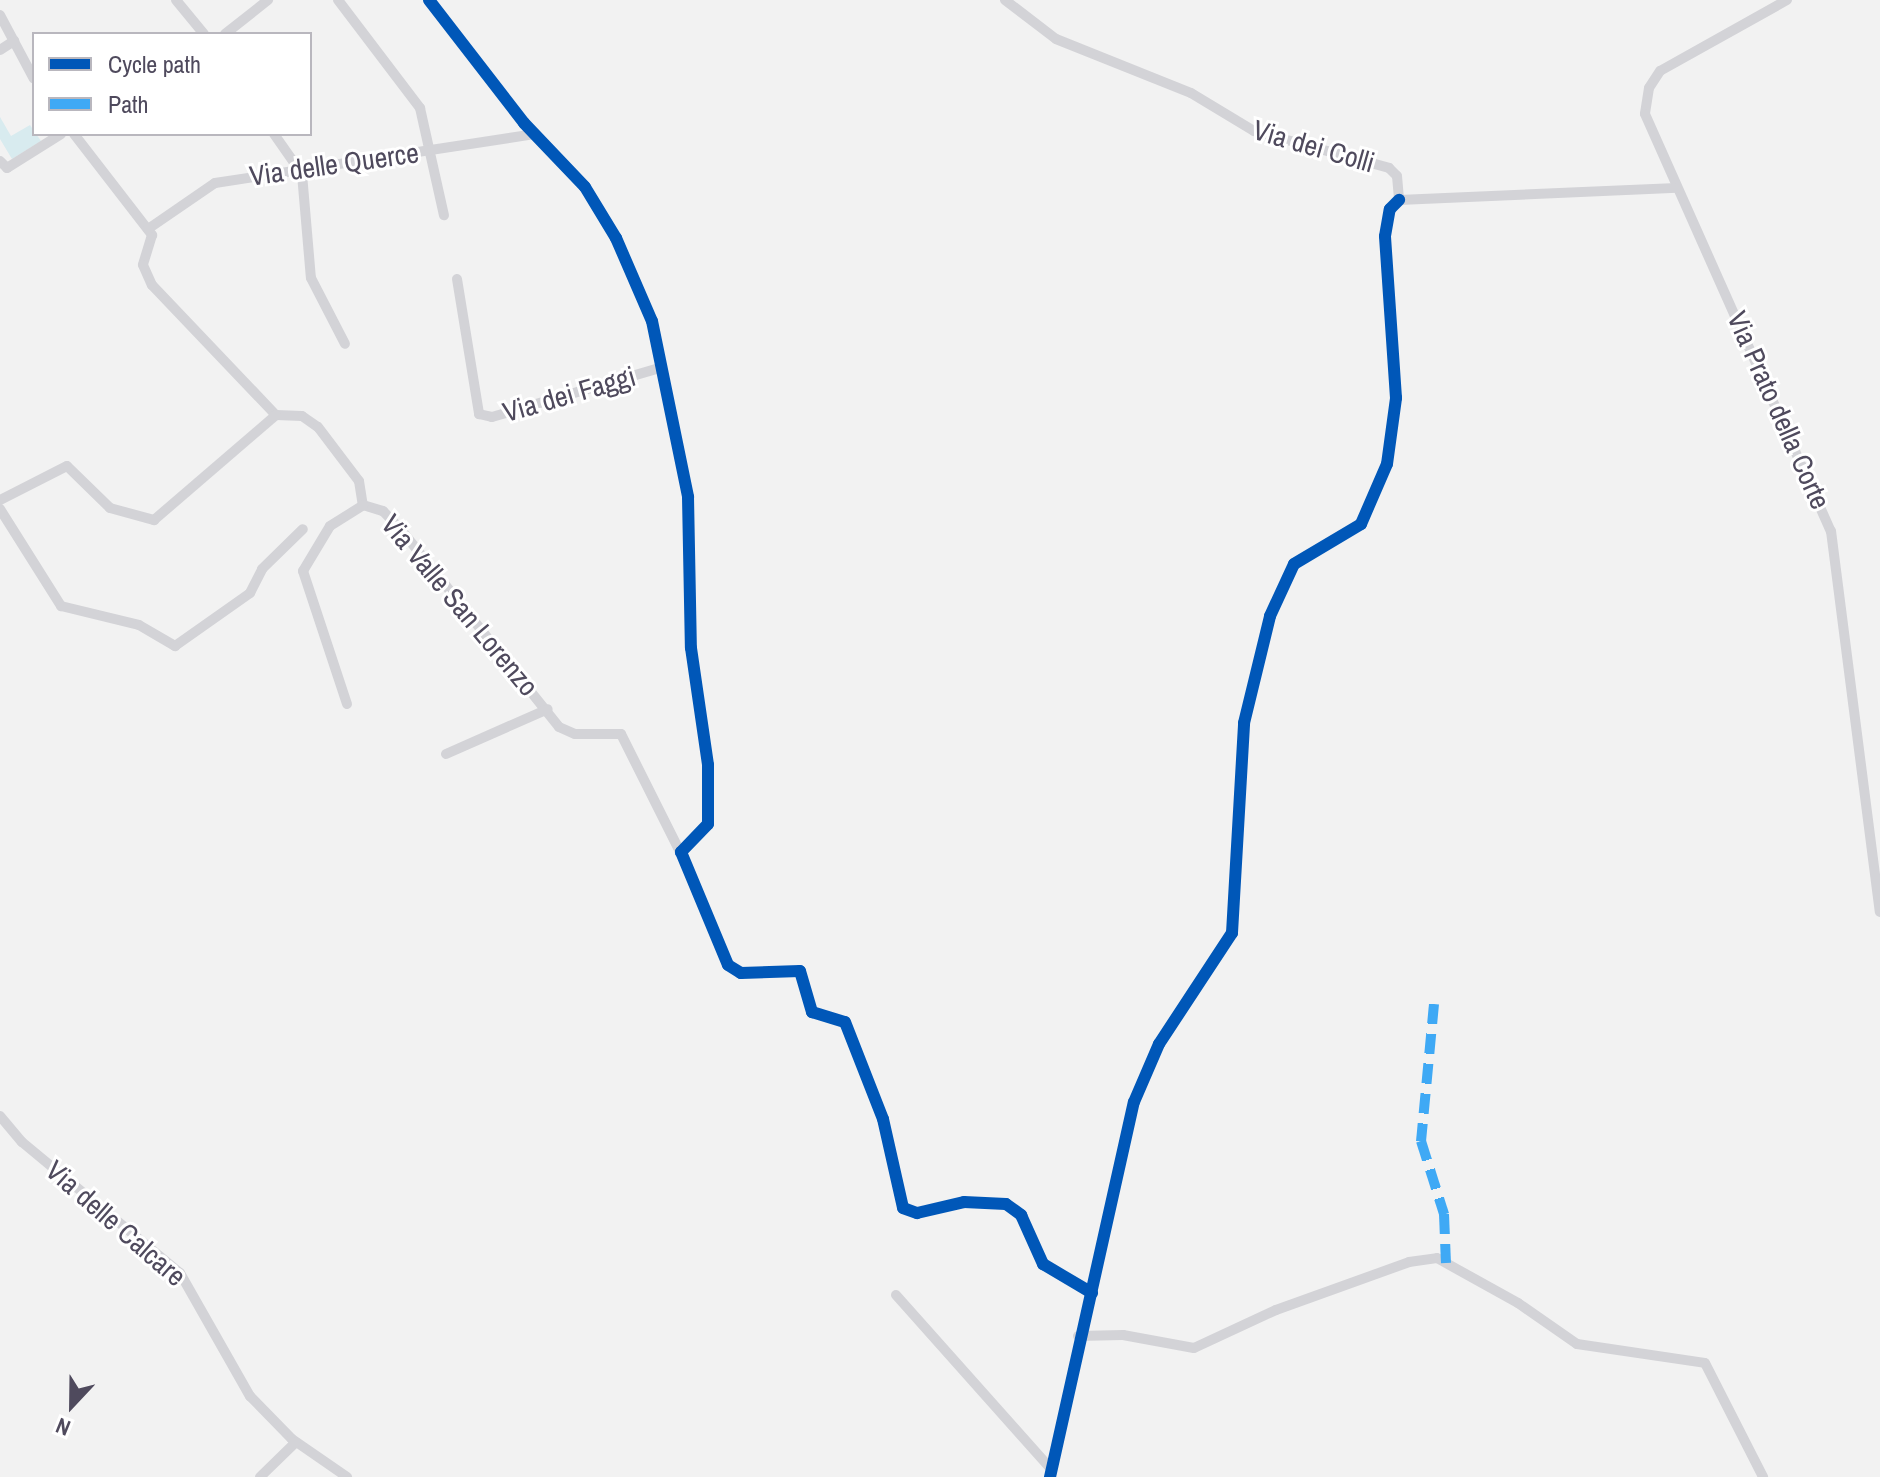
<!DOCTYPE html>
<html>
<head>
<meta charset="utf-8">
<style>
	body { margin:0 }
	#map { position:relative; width:1880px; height:1477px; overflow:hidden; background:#f2f2f2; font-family:"Archivo Narrow",sans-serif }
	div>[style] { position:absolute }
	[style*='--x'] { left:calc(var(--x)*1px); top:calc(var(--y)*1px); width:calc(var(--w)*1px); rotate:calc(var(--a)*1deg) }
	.green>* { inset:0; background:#d8ebef }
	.minor>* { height:10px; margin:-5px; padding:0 5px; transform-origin:5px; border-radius:5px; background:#d3d3d7 }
	.quiet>* { height:10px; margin-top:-5px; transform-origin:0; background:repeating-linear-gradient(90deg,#3fa9f5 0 20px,transparent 0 30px) }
	.cycleway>* { height:12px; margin:-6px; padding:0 6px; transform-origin:6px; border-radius:6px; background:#0057b8 }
	span { translate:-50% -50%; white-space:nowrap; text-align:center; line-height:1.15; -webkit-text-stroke:6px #fff; paint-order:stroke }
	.street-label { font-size:28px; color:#4f4a5d }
	.legend { position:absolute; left:32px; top:32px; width:280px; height:104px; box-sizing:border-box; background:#fff; border:2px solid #b9b7be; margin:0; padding:10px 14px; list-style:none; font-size:24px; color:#4f4a5d }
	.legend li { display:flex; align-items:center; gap:16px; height:40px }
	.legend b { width:40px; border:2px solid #b9b7be }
	.north { position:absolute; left:32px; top:1365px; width:80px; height:80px; -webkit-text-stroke:6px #fff; paint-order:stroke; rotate:202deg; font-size:22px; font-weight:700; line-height:32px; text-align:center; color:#4f4a5d }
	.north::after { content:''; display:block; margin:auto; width:28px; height:36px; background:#4f4a5d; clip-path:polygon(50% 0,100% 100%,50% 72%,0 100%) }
</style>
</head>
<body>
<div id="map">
	<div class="green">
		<i style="clip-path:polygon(0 117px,11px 136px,30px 125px,41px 141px,12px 159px,0 139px)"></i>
	</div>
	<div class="minor">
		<i style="--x:176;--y:0;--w:44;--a:50.5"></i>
		<i style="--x:338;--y:0;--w:136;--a:52.8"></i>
		<i style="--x:420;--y:108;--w:110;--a:77.4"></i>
		<i style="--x:429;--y:0;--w:155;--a:52.3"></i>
		<i style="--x:524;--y:123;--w:88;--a:46.4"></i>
		<i style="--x:585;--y:187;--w:60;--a:58.7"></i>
		<i style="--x:616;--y:238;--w:90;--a:66.6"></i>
		<i style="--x:652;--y:321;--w:180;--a:78.4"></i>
		<i style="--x:688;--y:497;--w:151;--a:88.9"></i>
		<i style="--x:691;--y:648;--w:118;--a:81.7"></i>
		<i style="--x:708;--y:765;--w:59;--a:90"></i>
		<i style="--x:708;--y:824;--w:39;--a:134"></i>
		<i style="--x:681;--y:852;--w:122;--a:67.4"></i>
		<i style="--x:728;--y:965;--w:15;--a:32"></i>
		<i style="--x:741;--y:973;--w:59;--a:-1.9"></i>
		<i style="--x:800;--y:971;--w:43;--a:73.7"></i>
		<i style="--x:812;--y:1012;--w:34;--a:17"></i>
		<i style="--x:845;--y:1022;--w:104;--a:68.6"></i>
		<i style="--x:883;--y:1119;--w:91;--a:77.3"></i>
		<i style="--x:903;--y:1208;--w:15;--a:20"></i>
		<i style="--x:917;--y:1213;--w:48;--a:-13.2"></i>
		<i style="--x:964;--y:1202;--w:42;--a:2.7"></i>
		<i style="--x:1006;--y:1204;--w:19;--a:36"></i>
		<i style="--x:1021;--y:1215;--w:54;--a:65.8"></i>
		<i style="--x:1043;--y:1264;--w:57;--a:30.6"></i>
		<i style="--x:1005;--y:0;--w:64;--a:37.4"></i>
		<i style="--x:1056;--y:39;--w:145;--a:21.8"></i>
		<i style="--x:1191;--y:93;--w:74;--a:31.1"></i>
		<i style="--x:1254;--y:131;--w:140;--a:15.3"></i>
		<i style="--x:1389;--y:168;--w:11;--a:45"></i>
		<i style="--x:1397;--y:176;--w:24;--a:85"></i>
		<i style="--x:1787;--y:0;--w:145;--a:150.8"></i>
		<i style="--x:1660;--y:71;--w:20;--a:123"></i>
		<i style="--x:1649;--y:88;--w:26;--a:99"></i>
		<i style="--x:1645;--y:114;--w:457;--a:66"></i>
		<i style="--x:1831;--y:531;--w:384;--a:82.7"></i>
		<i style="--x:0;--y:15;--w:72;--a:62"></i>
		<i style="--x:225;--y:34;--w:55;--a:-38.3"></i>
		<i style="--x:0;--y:50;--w:17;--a:-33"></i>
		<i style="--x:74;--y:134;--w:128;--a:52.3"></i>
		<i style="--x:152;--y:235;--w:31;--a:107"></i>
		<i style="--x:143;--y:265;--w:22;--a:66"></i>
		<i style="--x:152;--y:285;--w:180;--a:46.4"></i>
		<i style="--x:276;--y:415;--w:26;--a:2"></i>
		<i style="--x:302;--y:416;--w:19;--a:35"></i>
		<i style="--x:318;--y:427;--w:68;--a:52.8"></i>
		<i style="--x:359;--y:481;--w:24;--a:81"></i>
		<i style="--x:363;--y:505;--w:21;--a:17"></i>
		<i style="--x:383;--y:511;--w:28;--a:46"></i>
		<i style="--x:402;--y:531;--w:251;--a:51.3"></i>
		<i style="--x:559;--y:727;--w:17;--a:24"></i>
		<i style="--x:575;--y:734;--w:46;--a:0"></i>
		<i style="--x:621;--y:734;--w:132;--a:63.4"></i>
		<i style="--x:274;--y:134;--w:49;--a:55"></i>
		<i style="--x:302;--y:174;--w:104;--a:85.1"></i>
		<i style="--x:311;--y:278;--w:74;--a:62.7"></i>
		<i style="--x:0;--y:161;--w:10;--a:45"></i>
		<i style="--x:7;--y:168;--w:64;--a:-32.2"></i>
		<i style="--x:1399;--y:200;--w:278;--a:-2.5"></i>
		<i style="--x:148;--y:229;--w:81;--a:-34.5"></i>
		<i style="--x:215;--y:183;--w:323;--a:-8.7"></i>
		<i style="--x:457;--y:279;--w:137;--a:80.7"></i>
		<i style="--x:479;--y:414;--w:13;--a:13"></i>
		<i style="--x:492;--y:417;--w:175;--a:-16.3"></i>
		<i style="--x:0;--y:500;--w:75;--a:-26.9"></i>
		<i style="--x:67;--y:466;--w:60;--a:44.3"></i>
		<i style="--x:110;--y:508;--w:46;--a:15.3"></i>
		<i style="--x:154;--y:520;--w:161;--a:-40.7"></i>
		<i style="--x:0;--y:509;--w:115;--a:57.8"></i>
		<i style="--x:61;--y:606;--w:80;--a:13.7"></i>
		<i style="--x:139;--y:625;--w:42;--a:30.3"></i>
		<i style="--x:175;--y:646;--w:92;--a:-35.2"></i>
		<i style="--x:250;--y:593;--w:27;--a:-63"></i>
		<i style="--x:262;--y:569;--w:57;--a:-44.3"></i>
		<i style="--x:347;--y:704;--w:140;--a:-108.3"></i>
		<i style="--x:303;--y:571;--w:52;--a:-59"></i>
		<i style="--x:330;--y:526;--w:39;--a:-32"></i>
		<i style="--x:446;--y:754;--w:111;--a:-23.8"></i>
		<i style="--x:0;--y:1116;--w:34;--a:50"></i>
		<i style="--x:22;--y:1142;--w:205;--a:39.7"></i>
		<i style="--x:180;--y:1273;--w:142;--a:60.4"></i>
		<i style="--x:250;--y:1396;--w:60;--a:45.7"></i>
		<i style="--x:292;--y:1439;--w:67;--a:34.6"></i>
		<i style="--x:896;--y:1295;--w:233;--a:48.3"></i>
		<i style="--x:1078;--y:1336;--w:45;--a:-1.3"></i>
		<i style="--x:1123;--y:1335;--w:72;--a:10.4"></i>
		<i style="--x:1194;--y:1348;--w:90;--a:-24.9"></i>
		<i style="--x:1276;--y:1310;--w:141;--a:-19.8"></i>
		<i style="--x:1409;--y:1262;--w:28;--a:-8"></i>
		<i style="--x:1437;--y:1258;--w:93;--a:29.1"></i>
		<i style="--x:1518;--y:1303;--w:72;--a:34.8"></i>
		<i style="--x:1577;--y:1344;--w:129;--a:8.4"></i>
		<i style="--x:1705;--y:1363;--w:128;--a:63"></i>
		<i style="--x:260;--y:1477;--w:50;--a:-44.2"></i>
		<i style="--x:1050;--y:1477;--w:384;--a:-77.4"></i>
		<i style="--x:1134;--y:1102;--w:63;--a:-66.7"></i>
		<i style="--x:1159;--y:1044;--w:133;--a:-56.7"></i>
		<i style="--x:1232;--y:933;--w:210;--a:-86.7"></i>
		<i style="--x:1244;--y:723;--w:110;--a:-76.3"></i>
		<i style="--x:1270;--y:616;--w:57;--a:-65.2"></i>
		<i style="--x:1294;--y:564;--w:78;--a:-30.8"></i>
		<i style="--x:1361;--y:524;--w:65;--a:-66.6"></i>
		<i style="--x:1387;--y:464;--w:67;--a:-82.2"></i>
		<i style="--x:1396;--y:398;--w:162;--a:-93.9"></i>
		<i style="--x:1385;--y:236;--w:27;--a:-80"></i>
		<i style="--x:1390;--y:209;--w:13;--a:-45"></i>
	</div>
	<div class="quiet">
		<i style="--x:1434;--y:1004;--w:138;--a:95.4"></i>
		<i style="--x:1421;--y:1141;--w:77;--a:72.5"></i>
		<i style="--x:1444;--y:1214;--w:49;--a:87.7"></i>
	</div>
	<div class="cycleway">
		<i style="--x:429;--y:0;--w:155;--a:52.3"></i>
		<i style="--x:524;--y:123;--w:88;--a:46.4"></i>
		<i style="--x:585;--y:187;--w:60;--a:58.7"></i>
		<i style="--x:616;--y:238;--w:90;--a:66.6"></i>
		<i style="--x:652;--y:321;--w:180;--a:78.4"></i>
		<i style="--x:688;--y:497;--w:151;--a:88.9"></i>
		<i style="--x:691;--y:648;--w:118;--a:81.7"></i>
		<i style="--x:708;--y:765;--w:59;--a:90"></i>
		<i style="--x:708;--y:824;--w:39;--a:134"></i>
		<i style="--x:681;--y:852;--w:122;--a:67.4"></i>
		<i style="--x:728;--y:965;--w:15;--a:32"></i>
		<i style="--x:741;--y:973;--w:59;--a:-1.9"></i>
		<i style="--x:800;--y:971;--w:43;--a:73.7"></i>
		<i style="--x:812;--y:1012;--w:34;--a:17"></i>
		<i style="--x:845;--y:1022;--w:104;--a:68.6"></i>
		<i style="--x:883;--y:1119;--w:91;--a:77.3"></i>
		<i style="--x:903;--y:1208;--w:15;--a:20"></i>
		<i style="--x:917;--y:1213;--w:48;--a:-13.2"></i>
		<i style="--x:964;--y:1202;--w:42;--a:2.7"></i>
		<i style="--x:1006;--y:1204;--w:19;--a:36"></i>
		<i style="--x:1021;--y:1215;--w:54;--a:65.8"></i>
		<i style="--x:1043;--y:1264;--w:57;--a:30.6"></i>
		<i style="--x:1050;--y:1477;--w:384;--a:-77.4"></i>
		<i style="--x:1134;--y:1102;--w:63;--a:-66.7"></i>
		<i style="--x:1159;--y:1044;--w:133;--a:-56.7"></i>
		<i style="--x:1232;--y:933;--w:210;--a:-86.7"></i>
		<i style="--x:1244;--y:723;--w:110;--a:-76.3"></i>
		<i style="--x:1270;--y:616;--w:57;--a:-65.2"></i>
		<i style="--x:1294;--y:564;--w:78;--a:-30.8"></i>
		<i style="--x:1361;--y:524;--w:65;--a:-66.6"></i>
		<i style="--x:1387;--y:464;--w:67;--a:-82.2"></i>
		<i style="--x:1396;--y:398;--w:162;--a:-93.9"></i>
		<i style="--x:1385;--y:236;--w:27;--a:-80"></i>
		<i style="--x:1390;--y:209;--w:13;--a:-45"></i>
	</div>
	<div class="street-label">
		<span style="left:1314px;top:146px;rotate:16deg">Via dei Colli</span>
		<span style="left:334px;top:164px;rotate:-8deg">Via delle Querce</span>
		<span style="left:569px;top:394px;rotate:-16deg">Via dei Faggi</span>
		<span style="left:1779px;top:410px;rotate:66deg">Via Prato della Corte</span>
		<span style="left:460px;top:605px;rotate:50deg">Via Valle San Lorenzo</span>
		<span style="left:116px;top:1223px;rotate:41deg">Via delle Calcare</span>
	</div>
	<ul class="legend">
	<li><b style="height:10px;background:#0057b8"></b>Cycle path</li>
	<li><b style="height:10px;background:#3fa9f5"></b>Path</li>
	</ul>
	<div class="north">N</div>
</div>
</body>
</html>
